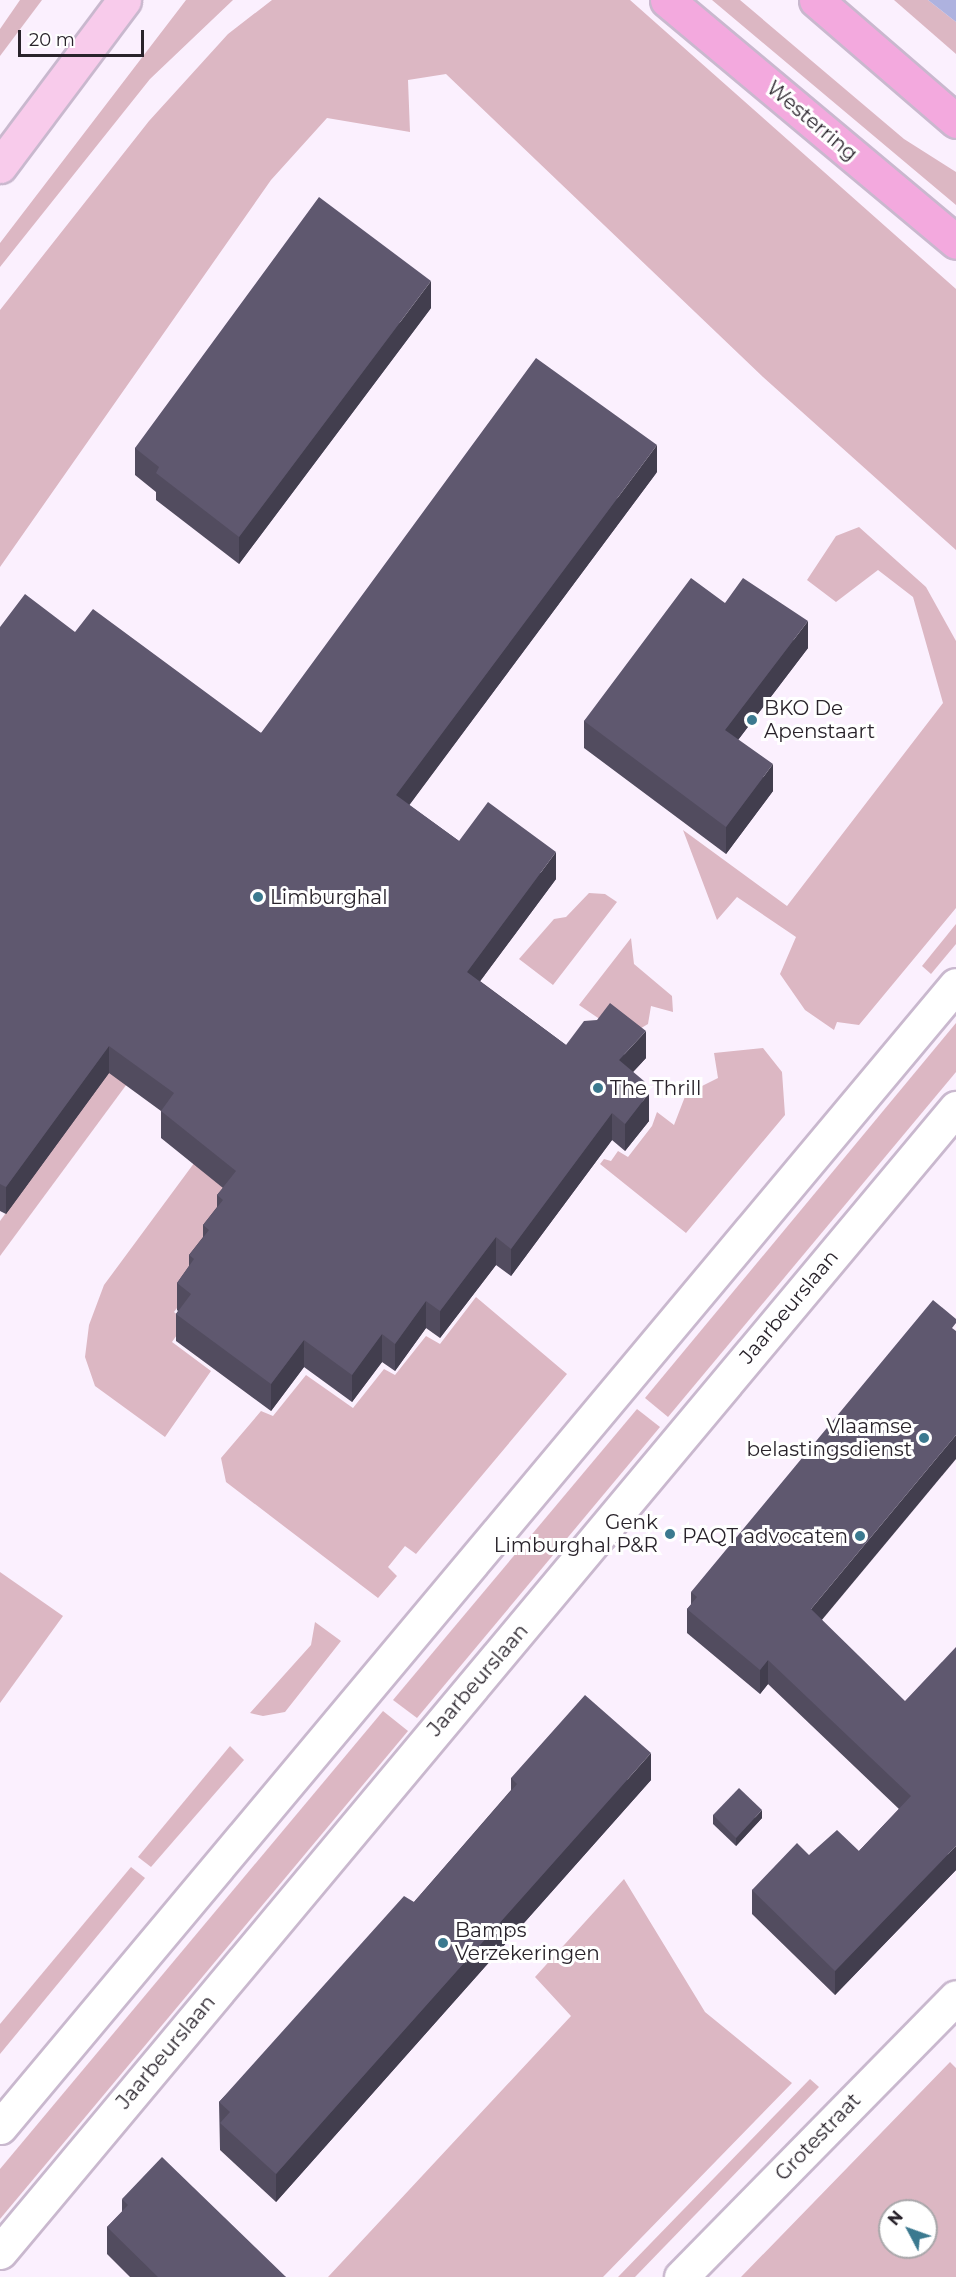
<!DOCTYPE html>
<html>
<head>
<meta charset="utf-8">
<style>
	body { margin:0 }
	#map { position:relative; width:956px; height:2277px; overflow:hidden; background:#fbf0fe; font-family:Montserrat,sans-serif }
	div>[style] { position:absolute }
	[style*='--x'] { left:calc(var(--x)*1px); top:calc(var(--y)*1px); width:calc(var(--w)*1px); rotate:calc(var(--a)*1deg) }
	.green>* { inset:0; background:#dcb7c3 }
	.water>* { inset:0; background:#aeb2df }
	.roads { filter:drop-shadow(2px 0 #c9b8ce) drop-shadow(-2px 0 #c9b8ce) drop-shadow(0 2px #c9b8ce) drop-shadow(0 -2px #c9b8ce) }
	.street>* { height:33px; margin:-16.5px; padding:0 16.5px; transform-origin:16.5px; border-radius:16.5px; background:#fff }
	.secondary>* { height:33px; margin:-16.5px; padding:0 16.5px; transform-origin:16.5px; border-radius:16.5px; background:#fff }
	.primary>* { height:33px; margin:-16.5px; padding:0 16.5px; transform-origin:16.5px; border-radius:16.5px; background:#f8cbeb }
	.highway>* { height:33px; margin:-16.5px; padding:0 16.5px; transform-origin:16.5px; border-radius:16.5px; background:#f3a9de }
	.wall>* { inset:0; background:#524c5f }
	.shaded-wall>* { inset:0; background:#423e4e }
	.building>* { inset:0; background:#5f586f }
	.dots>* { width:16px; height:16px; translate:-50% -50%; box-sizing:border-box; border:3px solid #fff; border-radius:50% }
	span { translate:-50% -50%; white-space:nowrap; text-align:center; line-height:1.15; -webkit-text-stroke:6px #fff; paint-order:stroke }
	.street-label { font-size:20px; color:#29232b }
	.poi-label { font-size:20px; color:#29232b }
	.left { translate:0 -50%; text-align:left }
	.right { translate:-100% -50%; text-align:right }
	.north { position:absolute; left:878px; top:2199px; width:60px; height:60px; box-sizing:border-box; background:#fff; border:2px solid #a9a7aa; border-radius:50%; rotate:311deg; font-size:16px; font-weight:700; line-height:24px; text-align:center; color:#29232b }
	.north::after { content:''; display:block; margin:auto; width:21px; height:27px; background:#3b798f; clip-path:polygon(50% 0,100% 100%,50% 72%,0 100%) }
	.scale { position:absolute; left:18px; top:30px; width:126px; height:27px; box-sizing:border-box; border:3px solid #29232b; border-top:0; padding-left:8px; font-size:18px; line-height:21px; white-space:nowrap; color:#29232b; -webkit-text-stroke:4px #fff; paint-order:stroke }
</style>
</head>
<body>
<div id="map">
	<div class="green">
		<i style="clip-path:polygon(20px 0,42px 0,0 56px,0 29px)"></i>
		<i style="clip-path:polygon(186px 0,233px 0,150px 79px,0 267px,0 243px)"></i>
		<i style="clip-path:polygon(272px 0,630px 0,956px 289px,956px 550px,763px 377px,446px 74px,408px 80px,410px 132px,327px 118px,271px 180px,0 567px,0 310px,149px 121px,228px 34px)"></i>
		<i style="clip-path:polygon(712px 0,740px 0,904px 139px,956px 172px,956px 205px)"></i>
		<i style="clip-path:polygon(894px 0,928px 0,956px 22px,956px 54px)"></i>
		<i style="clip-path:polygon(859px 527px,926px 587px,956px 641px,956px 908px,859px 1025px,837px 1022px,834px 1030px,805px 1010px,780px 974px,796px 937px,737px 897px,717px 920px,683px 830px,787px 906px,943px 703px,913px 597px,878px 570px,836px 602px,807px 580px,836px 536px)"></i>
		<i style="clip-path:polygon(589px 893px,605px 894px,617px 902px,553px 985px,519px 959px,554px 919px,566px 917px)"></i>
		<i style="clip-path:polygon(956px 924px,956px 944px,931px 974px,922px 966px)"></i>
		<i style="clip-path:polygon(631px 938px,634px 964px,672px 996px,673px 1012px,651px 1006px,648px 1024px,626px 1037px,579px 1005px)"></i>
		<i style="clip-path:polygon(956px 1023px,956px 1072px,668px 1417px,645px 1398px)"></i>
		<i style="clip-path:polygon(763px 1048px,782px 1072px,785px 1115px,686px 1233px,600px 1164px,604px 1159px,611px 1161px,618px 1151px,628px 1157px,652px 1126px,657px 1112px,674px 1125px,686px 1094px,718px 1078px,714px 1053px)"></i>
		<i style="clip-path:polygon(121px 1056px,138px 1069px,0 1256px,0 1221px)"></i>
		<i style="clip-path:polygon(220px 1128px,244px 1130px,192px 1288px,174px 1312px,186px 1322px,172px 1342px,211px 1371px,165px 1437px,95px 1386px,85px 1357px,89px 1325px,104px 1285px)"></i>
		<i style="clip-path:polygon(476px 1297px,567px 1374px,416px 1554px,405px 1546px,388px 1567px,397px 1576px,378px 1598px,226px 1482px,221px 1458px,261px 1411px,273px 1416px,306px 1375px,353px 1408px,384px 1369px,395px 1375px,426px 1336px,440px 1344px)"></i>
		<i style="clip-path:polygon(637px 1409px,660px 1427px,417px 1718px,393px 1700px)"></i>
		<i style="clip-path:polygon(0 1572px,63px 1616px,0 1703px)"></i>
		<i style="clip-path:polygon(315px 1622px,341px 1641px,285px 1712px,263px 1716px,250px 1713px,311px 1645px)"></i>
		<i style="clip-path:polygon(383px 1711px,408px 1731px,0 2219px,0 2169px)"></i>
		<i style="clip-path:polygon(230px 1746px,244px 1760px,151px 1867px,138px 1857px)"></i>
		<i style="clip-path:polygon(131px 1867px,145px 1878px,0 2054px,0 2024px)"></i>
		<i style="clip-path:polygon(624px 1879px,705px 2012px,792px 2083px,603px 2277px,328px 2277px,571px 2016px,535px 1977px)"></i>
		<i style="clip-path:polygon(evenodd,950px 2062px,956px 2068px,956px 2277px,741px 2277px,950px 2062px,890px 2211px,926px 2211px,926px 2247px,890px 2247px,890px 2211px)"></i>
		<i style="clip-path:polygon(810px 2079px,819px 2087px,635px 2277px,618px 2277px)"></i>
	</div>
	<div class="water">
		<i style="clip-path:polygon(928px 0,956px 0,956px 22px)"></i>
	</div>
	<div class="roads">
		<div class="street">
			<i style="--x:681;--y:2277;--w:392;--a:-45.5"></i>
		</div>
		<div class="secondary">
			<i style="--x:0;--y:2127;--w:1489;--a:-50.07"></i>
			<i style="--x:0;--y:2252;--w:1491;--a:-50.12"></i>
		</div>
		<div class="primary">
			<i style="--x:0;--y:166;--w:207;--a:-53.2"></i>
		</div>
		<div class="highway">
			<i style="--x:667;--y:0;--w:377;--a:39.9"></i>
			<i style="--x:816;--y:0;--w:185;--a:40.8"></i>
		</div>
	</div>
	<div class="wall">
		<i style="clip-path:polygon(431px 308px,239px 564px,156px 500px,156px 492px,135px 475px,135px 448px)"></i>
		<i style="clip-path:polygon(657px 472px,409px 805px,459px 841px,556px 879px,480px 981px,566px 1045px,646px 1058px,633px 1072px,649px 1121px,625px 1151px,612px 1140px,511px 1276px,496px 1265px,440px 1338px,426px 1328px,395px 1371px,382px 1362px,352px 1402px,304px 1367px,271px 1411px,176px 1341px,176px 1314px,178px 1311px,177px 1310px,177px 1283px,189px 1266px,189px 1255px,203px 1237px,203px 1225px,217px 1207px,217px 1195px,223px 1188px,161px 1138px,161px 1111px,109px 1073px,6px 1214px,0 1211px,0 627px,75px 632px,261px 733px)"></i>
		<i style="clip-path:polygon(725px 603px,808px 648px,738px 740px,773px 791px,726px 854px,584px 748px,584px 721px)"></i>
		<i style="clip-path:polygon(691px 1592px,822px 1620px,956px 1870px,835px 1995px,752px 1914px,752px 1890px,809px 1855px,859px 1851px,899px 1809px,768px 1684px,760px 1694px,687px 1633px,687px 1609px,691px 1605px)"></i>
		<i style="clip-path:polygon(511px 1778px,651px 1780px,276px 2202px,220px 2150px,219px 2102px,414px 1902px,511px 1790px)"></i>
		<i style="clip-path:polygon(713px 1815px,762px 1818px,736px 1846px,713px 1824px)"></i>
		<i style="clip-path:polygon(122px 2199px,286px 2277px,130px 2277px,107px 2254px,107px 2227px,122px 2212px)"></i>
	</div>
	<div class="shaded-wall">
		<i style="clip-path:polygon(431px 281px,431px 308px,239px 564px,239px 537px)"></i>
		<i style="clip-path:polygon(657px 445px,657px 472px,396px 823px,396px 795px)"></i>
		<i style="clip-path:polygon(808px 621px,808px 648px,725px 757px,725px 730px)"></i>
		<i style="clip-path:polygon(773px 764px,773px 791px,726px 854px,726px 827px)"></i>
		<i style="clip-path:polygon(556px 852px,556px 879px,467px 999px,467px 972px)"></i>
		<i style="clip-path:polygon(646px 1031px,646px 1058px,619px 1087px,619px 1060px)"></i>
		<i style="clip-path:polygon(109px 1046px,109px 1073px,6px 1214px,6px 1187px)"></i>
		<i style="clip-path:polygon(649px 1093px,649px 1121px,625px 1151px,625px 1124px)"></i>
		<i style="clip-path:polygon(612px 1113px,612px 1140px,511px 1276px,511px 1249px)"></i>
		<i style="clip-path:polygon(496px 1237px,496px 1265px,440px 1338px,440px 1311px)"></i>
		<i style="clip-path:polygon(426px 1301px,426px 1328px,395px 1371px,395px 1344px)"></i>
		<i style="clip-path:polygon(382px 1334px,382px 1362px,352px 1402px,352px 1375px)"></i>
		<i style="clip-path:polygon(304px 1340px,304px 1367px,271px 1411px,271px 1384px)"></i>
		<i style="clip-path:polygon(956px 1435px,956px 1459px,811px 1633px,811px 1609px)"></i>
		<i style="clip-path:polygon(768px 1660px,768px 1684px,760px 1694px,760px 1670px)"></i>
		<i style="clip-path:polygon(651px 1753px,651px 1780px,276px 2202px,276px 2174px)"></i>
		<i style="clip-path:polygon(762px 1810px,762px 1818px,736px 1846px,736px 1838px)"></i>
		<i style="clip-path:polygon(956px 1846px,956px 1870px,835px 1995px,835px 1971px)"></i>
	</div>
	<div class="building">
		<i style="clip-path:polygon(319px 197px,431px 281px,239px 537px,156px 473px,159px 467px,135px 448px)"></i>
		<i style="clip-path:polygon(536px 358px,657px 445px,396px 795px,459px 841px,488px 802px,556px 852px,467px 972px,566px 1045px,584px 1021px,597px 1020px,610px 1003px,646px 1031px,619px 1060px,644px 1081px,649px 1093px,625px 1124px,612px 1113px,511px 1249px,496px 1237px,440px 1311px,426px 1301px,395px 1344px,382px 1334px,352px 1375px,304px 1340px,271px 1384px,176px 1314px,191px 1294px,177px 1283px,194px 1259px,189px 1255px,209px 1230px,203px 1225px,223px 1200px,217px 1195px,236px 1171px,161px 1111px,174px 1093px,109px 1046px,6px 1187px,0 1184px,0 627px,25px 594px,75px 632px,93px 609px,261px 733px)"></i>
		<i style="clip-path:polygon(691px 578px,725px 603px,743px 578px,808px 621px,725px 730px,773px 764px,726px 827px,584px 721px)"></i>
		<i style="clip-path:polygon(933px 1300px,956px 1319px,956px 1323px,952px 1328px,956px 1331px,956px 1435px,811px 1609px,905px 1701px,956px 1647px,956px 1846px,835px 1971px,752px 1890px,797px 1843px,809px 1855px,837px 1830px,859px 1851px,911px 1796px,768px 1660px,760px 1670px,687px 1609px,697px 1597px,691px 1592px)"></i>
		<i style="clip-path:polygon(585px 1695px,651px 1753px,276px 2174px,220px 2123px,230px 2112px,219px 2102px,404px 1896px,414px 1902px,517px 1784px,511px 1778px)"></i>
		<i style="clip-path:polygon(739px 1788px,762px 1810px,736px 1838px,713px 1815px)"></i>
		<i style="clip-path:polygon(162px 2157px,286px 2277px,158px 2277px,107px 2227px,128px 2205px,122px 2199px)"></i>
	</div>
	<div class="dots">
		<i style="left:752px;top:720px;background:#3b798f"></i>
		<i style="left:258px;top:897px;background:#3b798f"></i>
		<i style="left:598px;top:1088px;background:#3b798f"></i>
		<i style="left:924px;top:1438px;background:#3b798f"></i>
		<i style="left:670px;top:1534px;background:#3b798f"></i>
		<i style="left:860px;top:1536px;background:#3b798f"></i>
		<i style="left:443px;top:1943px;background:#3b798f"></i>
	</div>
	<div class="street-label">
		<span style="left:812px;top:121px;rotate:40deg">Westerring</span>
		<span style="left:789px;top:1307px;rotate:-50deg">Jaarbeurslaan</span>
		<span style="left:478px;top:1680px;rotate:-49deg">Jaarbeurslaan</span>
		<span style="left:166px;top:2052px;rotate:-50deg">Jaarbeurslaan</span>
		<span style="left:818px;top:2137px;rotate:-46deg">Grotestraat</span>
	</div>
	<div class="poi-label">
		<span class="left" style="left:764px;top:720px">BKO De<br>Apenstaart</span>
		<span class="left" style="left:270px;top:897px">Limburghal</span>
		<span class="left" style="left:610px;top:1088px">The Thrill</span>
		<span class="right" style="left:912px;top:1438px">Vlaamse<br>belastingsdienst</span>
		<span class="right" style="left:658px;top:1534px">Genk<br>Limburghal P&amp;R</span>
		<span class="right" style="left:848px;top:1536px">PAQT advocaten</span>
		<span class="left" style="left:455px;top:1942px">Bamps<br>Verzekeringen</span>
	</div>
	<div class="north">N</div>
	<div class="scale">20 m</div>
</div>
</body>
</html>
